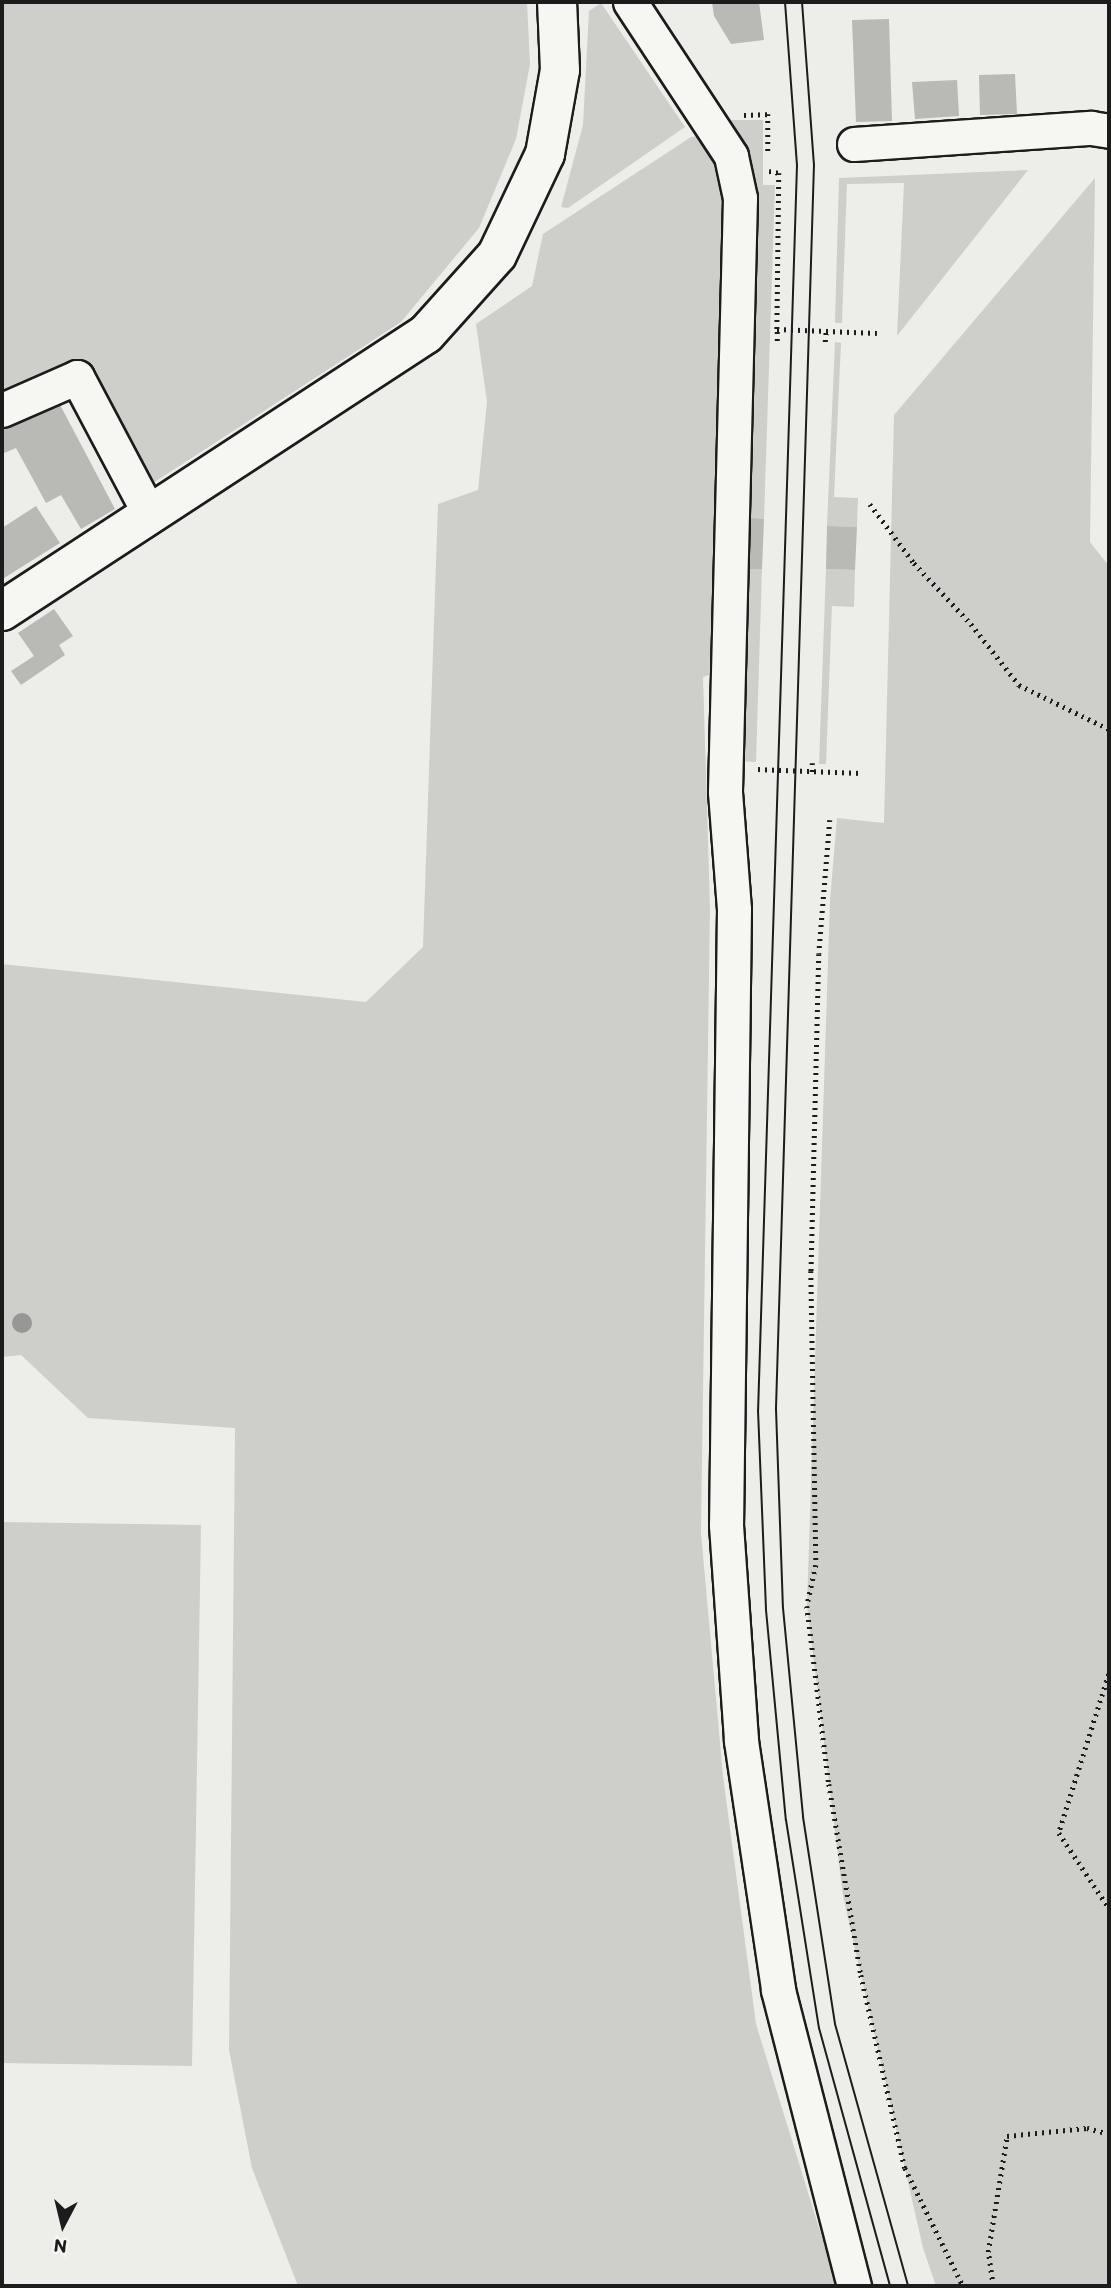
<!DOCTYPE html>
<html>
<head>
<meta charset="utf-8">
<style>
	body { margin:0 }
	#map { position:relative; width:1111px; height:2288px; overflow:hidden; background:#edede9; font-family:Itim,sans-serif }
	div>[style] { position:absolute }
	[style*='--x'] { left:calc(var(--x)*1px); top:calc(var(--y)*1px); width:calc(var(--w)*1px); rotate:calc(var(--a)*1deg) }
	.green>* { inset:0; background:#cececb }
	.building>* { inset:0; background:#b9b9b6 }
	.path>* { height:4.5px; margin-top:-2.25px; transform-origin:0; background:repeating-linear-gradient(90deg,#1c1c1c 0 2px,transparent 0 7px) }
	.roads { filter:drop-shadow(2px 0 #1c1c1c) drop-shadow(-2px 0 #1c1c1c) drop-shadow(0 2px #1c1c1c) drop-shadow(0 -2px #1c1c1c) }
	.street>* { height:33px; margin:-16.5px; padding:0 16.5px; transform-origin:16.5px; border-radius:16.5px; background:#f6f6f2 }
	.secondary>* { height:38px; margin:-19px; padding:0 19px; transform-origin:19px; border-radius:19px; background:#f6f6f2 }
	.tram>* { height:2px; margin:-1px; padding:0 1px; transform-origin:1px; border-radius:1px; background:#1c1c1c }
	.trees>* { width:20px; height:20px; margin:-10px; border-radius:50%; background:#979795 }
	span { translate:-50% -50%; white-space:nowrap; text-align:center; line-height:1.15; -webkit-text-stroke:6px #f6f6f2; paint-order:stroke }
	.frame { position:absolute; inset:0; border:4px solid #1c1c1c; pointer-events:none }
	.north { position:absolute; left:28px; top:2190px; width:70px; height:70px; -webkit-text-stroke:5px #f6f6f2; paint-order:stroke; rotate:187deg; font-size:19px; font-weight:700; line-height:28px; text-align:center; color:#1c1c1c }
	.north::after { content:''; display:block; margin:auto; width:24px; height:32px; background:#1c1c1c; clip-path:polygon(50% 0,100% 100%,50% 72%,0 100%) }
</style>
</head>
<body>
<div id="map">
	<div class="green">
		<i style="clip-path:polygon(2px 2px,527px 2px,530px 64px,516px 139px,479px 228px,401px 322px,153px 483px,83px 362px,2px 397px)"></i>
		<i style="clip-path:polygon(601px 3px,685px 127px,568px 208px,561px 207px,583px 125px,589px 11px)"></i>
		<i style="clip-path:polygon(721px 120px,763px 120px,763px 185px,775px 185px,764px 519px,746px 569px,762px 569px,756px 762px,738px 761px,755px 222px)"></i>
		<i style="clip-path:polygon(704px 136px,718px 155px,728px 206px,712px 674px,703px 677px,710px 907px,701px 1533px,723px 1776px,756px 2024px,837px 2286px,298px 2286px,252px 2168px,229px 2050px,235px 1428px,88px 1418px,21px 1355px,2px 1357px,2px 964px,366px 1002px,423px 947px,438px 504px,478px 490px,487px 402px,476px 324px,532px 286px,543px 234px,691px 137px)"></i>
		<i style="clip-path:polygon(1028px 170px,897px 336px,904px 183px,847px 184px,842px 323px,835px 323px,839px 178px)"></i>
		<i style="clip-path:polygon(1095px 178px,1090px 542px,1109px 566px,1109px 2286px,936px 2286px,923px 2248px,843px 1896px,807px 1606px,830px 900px,837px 818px,884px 823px,894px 415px)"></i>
		<i style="clip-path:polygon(835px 342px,841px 343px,834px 497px,858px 498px,857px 527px,827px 526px)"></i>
		<i style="clip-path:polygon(826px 569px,855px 570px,854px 607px,832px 606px,826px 764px,819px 764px)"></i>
		<i style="clip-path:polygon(2px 1522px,201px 1525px,192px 2066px,2px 2063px)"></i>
	</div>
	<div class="building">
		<i style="clip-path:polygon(712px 2px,759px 2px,764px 40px,731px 44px,714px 16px)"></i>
		<i style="clip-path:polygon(889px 19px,892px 121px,856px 122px,852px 20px)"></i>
		<i style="clip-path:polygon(1015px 74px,1017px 114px,980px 115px,979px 75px)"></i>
		<i style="clip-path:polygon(957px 80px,959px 116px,915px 119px,912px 82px)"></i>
		<i style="clip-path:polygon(57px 399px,115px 509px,81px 529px,61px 495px,46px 503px,16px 448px,2px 454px,2px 425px)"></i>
		<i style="clip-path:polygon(36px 506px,60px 543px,4px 578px,2px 528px)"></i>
		<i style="clip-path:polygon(747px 518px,764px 519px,762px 569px,746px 569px)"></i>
		<i style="clip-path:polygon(827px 526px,857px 527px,855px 570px,826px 569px)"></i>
		<i style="clip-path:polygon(54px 609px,73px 636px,59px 645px,65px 655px,21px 685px,11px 671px,34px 656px,18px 633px)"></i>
	</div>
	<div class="path">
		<i style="--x:744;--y:115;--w:24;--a:-2"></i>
		<i style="--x:768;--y:114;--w:41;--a:90"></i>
		<i style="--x:769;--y:171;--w:10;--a:11"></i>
		<i style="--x:779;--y:173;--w:156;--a:90.7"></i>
		<i style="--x:777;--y:329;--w:100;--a:2.3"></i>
		<i style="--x:777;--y:341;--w:12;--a:-90"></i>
		<i style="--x:825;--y:342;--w:11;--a:-85"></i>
		<i style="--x:870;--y:504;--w:74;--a:53.3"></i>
		<i style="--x:914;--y:563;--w:83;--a:46.9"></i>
		<i style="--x:971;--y:624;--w:78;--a:51.8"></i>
		<i style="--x:1019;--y:685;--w:100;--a:26.1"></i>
		<i style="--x:758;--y:769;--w:103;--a:2.2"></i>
		<i style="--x:812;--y:772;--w:9;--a:-90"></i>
		<i style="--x:830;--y:820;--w:134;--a:94.7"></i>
		<i style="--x:819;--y:954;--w:317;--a:91.4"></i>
		<i style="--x:811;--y:1271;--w:294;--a:89"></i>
		<i style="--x:816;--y:1565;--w:42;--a:102.4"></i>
		<i style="--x:807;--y:1606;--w:179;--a:83"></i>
		<i style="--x:829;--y:1784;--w:194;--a:80.5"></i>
		<i style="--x:861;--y:1975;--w:198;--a:77.2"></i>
		<i style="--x:905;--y:2168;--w:131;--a:63.8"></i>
		<i style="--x:1109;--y:1674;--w:167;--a:107.5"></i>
		<i style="--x:1059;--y:1833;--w:90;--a:56.3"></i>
		<i style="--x:993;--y:2286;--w:34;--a:-98"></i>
		<i style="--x:988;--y:2252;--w:118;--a:-80.7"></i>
		<i style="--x:1007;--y:2136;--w:80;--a:-5.7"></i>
		<i style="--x:1087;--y:2128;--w:23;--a:15"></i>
	</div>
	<div class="roads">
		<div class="street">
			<i style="--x:630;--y:2;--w:184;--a:56.7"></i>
			<i style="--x:731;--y:156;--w:43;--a:77.9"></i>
			<i style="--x:740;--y:198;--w:594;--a:91.45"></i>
			<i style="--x:725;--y:792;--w:117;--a:85.6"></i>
			<i style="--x:734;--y:909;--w:616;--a:90.74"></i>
			<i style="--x:726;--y:1525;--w:217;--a:86"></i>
			<i style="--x:741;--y:1741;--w:252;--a:81.5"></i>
			<i style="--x:778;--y:1990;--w:306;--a:75.6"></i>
			<i style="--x:854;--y:144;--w:238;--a:-3.9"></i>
			<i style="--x:1091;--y:128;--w:18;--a:9"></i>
			<i style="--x:2;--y:410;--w:82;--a:-23.7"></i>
			<i style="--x:77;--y:377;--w:154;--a:62.1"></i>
		</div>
		<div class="secondary">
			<i style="--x:2;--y:611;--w:506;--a:-33.16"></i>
			<i style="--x:426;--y:334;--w:106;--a:-48.1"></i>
			<i style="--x:497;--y:255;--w:112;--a:-64.6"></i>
			<i style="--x:545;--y:154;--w:85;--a:-79.9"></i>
			<i style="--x:560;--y:70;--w:68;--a:-92.5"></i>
		</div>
	</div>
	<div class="tram">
		<i style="--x:785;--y:2;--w:163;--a:85.8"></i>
		<i style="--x:797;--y:165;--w:1246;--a:91.79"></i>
		<i style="--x:758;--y:1410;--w:200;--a:87.7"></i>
		<i style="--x:766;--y:1610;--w:211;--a:84.6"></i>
		<i style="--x:786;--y:1820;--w:211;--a:81"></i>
		<i style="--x:819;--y:2028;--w:268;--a:74.6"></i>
		<i style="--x:802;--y:2;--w:162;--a:85.8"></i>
		<i style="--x:814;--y:164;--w:1246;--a:91.75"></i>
		<i style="--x:776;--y:1409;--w:199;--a:88"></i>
		<i style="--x:783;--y:1608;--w:210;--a:84.5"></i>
		<i style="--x:803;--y:1817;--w:209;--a:81.2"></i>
		<i style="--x:835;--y:2024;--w:272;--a:74.4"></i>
	</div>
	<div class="trees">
		<i style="left:22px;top:1323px"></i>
	</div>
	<div class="frame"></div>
	<div class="north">N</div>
</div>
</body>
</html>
